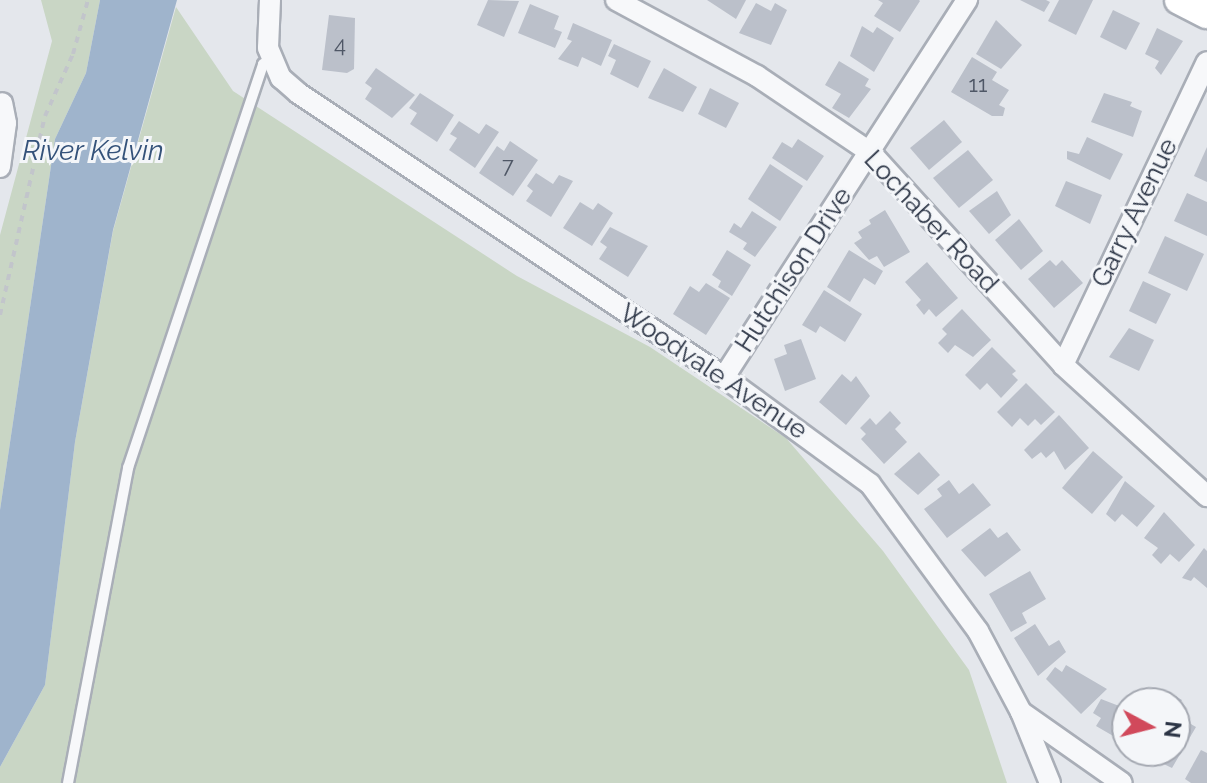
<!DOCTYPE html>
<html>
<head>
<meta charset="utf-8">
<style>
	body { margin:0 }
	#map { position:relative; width:1207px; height:783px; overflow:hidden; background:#e4e7ec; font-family:Raleway,sans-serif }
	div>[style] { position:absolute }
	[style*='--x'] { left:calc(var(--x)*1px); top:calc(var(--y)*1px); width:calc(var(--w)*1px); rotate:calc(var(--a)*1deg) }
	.green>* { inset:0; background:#c9d6c5 }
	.water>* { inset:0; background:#9fb4cc }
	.building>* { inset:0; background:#bbc0ca }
	.path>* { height:4px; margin-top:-2px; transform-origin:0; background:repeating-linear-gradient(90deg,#c2c5cb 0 6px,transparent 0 12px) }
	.roads { filter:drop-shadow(2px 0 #a9aeb7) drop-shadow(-2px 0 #a9aeb7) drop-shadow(0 2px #a9aeb7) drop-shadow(0 -2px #a9aeb7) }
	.lane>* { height:10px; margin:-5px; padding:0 5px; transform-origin:5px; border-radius:5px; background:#f7f8fa }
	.street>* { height:20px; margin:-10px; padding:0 10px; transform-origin:10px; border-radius:10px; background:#f7f8fa }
	.secondary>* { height:28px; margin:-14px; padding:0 14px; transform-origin:14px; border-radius:14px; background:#fff }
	span { translate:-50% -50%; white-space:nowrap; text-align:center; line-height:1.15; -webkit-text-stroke:6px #f4f6f9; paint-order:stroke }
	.number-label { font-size:22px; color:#4f5766 }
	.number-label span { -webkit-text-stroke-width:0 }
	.street-label { font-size:26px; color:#2b3445 }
	.water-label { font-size:28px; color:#34527a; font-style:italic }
	.north { position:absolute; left:1111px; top:687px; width:80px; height:80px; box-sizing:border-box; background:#f4f6f9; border:2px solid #a4a8b1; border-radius:50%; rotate:97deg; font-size:22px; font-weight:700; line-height:32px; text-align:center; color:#2b3445 }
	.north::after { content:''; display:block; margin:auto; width:28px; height:36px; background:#d1495b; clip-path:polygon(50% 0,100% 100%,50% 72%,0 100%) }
</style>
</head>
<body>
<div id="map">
	<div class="green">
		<i style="clip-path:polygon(41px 0,100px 0,86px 73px,55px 139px,0 510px,0 235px,52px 41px)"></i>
		<i style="clip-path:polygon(176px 7px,233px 91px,517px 276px,650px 347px,786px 438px,883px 551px,969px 670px,1007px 783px,0 783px,0 767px,45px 685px,75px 442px,113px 231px)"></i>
	</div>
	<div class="water">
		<i style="clip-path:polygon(100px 0,177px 0,113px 230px,75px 442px,45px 685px,0 767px,0 510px,55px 139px,86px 73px)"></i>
	</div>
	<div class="building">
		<i style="clip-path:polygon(488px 0,519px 1px,504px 37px,477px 25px)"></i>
		<i style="clip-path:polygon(707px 0,746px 0,736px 19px)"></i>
		<i style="clip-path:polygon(878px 0,919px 0,920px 1px,900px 32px,874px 16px,883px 3px)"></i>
		<i style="clip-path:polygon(1020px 0,1046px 0,1050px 2px,1044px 12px)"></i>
		<i style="clip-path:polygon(1059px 0,1093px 0,1076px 35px,1048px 21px)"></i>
		<i style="clip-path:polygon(756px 3px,771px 11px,775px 3px,787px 10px,771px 45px,739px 33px)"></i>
		<i style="clip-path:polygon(530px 4px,559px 16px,554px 29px,562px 32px,555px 48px,518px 33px)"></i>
		<i style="clip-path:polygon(1113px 10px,1140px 23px,1126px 50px,1100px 37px)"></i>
		<i style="clip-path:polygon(329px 15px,355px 18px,354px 69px,347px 73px,322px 70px)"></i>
		<i style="clip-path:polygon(996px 20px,1022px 45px,1001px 69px,976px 54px)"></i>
		<i style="clip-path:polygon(573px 23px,612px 40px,601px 66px,582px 57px,578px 67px,558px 59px,572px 41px,567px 39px)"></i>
		<i style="clip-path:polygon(862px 26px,873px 33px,877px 27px,894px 38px,874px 72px,850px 56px)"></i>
		<i style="clip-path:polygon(1157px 28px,1183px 41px,1161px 75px,1155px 68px,1159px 61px,1145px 54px)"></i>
		<i style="clip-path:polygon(614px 44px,651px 61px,638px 88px,610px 74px,616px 60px,608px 56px)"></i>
		<i style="clip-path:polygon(972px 57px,997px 72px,992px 80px,1009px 90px,999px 105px,1005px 108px,1003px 116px,992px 116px,951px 92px)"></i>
		<i style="clip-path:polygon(839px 61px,869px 79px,865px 86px,871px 89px,849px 118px,832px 108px,841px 94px,825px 85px)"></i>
		<i style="clip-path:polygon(376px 68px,415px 95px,392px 118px,365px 99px,372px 88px,365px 83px)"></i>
		<i style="clip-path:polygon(664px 68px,697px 87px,683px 112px,648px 98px)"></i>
		<i style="clip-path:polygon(710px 88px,739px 103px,726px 128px,698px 114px)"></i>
		<i style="clip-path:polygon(420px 93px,454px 115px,437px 142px,410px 124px,417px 113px,409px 108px)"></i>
		<i style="clip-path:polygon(1104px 93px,1132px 102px,1130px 106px,1142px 111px,1133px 137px,1091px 122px)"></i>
		<i style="clip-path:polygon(944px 120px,962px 142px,929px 170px,910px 148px)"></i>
		<i style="clip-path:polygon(459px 121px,479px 134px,486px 124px,499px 132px,475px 168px,449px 150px,457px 138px,450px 134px)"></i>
		<i style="clip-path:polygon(1087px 137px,1123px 154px,1110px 180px,1067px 159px,1067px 151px,1079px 154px)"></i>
		<i style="clip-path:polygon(798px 139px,824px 156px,807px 181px,772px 158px,782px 142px,792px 148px)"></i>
		<i style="clip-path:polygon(510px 141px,538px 160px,513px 196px,479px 173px,497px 146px,504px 151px)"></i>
		<i style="clip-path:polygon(1207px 147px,1207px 182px,1194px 176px)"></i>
		<i style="clip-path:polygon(968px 150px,993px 180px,959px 208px,933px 178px)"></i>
		<i style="clip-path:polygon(770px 164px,803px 186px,780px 221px,748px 199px)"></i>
		<i style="clip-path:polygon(536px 173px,553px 184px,559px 175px,573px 181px,551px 217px,526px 201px,533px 191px,527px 186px)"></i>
		<i style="clip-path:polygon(1066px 181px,1102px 195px,1090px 224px,1055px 206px)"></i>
		<i style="clip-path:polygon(997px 191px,1011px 215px,989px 234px,969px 211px)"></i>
		<i style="clip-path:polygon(1187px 193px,1207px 202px,1207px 236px,1174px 221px)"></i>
		<i style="clip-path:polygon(580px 202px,593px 210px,598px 203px,613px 213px,592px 246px,563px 228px)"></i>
		<i style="clip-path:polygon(885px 210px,910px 252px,884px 267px,877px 256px,869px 260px,854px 243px,862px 238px,858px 232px,871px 224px,869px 220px)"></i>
		<i style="clip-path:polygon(752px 211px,777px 227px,755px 257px,743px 249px,747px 243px,729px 232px,734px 223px,741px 228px)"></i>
		<i style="clip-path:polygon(1019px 219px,1043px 251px,1021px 270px,995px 240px)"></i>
		<i style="clip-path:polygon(610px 227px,648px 246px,628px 277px,599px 259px,607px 247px,600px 242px)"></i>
		<i style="clip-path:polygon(1165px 236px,1204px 254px,1187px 291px,1148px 273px)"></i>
		<i style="clip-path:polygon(727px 250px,751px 265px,732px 296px,718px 287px,721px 281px,712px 275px)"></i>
		<i style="clip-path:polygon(849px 250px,883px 271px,875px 285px,864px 278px,850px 302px,827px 287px)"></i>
		<i style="clip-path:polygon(1050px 260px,1056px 266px,1062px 260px,1083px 283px,1054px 308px,1028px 279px)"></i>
		<i style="clip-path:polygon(927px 262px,958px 298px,936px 317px,929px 309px,924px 315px,916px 305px,921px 300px,905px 282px)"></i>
		<i style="clip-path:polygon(1143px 281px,1171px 294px,1156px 324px,1129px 311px)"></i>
		<i style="clip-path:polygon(706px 283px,730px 298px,706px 335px,673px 314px,690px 286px,699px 292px)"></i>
		<i style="clip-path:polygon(824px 290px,862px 314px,845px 342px,820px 326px,816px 333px,802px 325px)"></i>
		<i style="clip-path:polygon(962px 309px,991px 340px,973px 357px,955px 345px,948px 353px,938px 343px,947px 334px,942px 329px)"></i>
		<i style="clip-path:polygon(1129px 328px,1154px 340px,1139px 371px,1109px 357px)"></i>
		<i style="clip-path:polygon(801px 339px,816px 379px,785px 391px,774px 359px,787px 354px,784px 345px)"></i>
		<i style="clip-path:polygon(992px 347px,1016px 371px,1012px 374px,1018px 380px,1001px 398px,987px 383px,980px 390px,965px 375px)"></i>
		<i style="clip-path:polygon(842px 374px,851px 382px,856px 376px,870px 396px,846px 425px,819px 402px)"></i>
		<i style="clip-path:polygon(1026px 383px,1055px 412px,1041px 425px,1035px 419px,1028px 426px,1020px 418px,1012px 427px,997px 412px)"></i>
		<i style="clip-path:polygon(890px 411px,901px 423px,895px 429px,907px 442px,884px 464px,861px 439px,866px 434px,860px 428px,870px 418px,876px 425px)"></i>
		<i style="clip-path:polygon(1059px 415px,1089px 448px,1065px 470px,1054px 451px,1046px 458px,1041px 452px,1032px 459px,1024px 450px)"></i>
		<i style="clip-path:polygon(1093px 451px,1123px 477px,1092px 514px,1062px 488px)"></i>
		<i style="clip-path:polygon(919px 452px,940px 475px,918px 495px,894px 474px)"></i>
		<i style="clip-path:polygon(949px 480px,959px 494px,973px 483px,991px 505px,947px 538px,924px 509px,942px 496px,937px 489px)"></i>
		<i style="clip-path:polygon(1125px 481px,1155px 506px,1137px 527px,1122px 514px,1115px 522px,1106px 514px)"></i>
		<i style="clip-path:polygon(1164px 512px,1195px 545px,1179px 562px,1170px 554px,1161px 564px,1152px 555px,1158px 548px,1144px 538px)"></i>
		<i style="clip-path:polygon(990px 528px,998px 538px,1007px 532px,1021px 550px,985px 577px,961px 550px)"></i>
		<i style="clip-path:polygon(1204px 548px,1207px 551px,1207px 588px,1194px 577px,1191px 581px,1182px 578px)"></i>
		<i style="clip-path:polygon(1030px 571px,1046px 599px,1022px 613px,1027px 623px,1011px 632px,989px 594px)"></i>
		<i style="clip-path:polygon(1035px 624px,1049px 646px,1059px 640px,1066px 652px,1038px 676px,1014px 638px)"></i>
		<i style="clip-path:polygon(1066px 665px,1107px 689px,1081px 714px,1046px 679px,1055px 667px,1062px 672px)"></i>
		<i style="clip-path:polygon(1166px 691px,1182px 700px,1175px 711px,1175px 703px,1159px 703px)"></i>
		<i style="clip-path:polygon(1101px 699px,1127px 709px,1127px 744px,1096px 726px,1101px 718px,1093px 713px)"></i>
		<i style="clip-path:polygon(1175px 715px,1196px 727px,1172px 768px,1143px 754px,1175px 751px)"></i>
		<i style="clip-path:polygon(1201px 750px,1207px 753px,1207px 783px,1191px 783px,1185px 779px)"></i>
	</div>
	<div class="path">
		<i style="--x:0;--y:315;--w:204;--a:-77.3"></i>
		<i style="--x:45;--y:116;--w:68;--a:-65.7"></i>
		<i style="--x:73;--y:54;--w:56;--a:-74.5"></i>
	</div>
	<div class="roads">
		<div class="lane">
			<i style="--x:68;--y:783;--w:321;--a:-79.2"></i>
			<i style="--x:128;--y:468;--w:426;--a:-71.5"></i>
			<i style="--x:263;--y:64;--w:10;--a:-29"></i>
		</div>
		<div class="street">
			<i style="--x:270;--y:0;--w:48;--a:92.4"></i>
			<i style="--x:268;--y:48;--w:33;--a:67"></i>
			<i style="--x:281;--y:78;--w:23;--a:41"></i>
			<i style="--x:298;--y:93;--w:512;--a:33.69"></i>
			<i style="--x:724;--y:377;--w:181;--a:36.2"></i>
			<i style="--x:870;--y:484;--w:182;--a:53.7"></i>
			<i style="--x:978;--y:631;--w:92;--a:62"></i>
			<i style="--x:1021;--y:712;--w:77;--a:67.8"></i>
			<i style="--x:616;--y:0;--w:160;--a:28.3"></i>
			<i style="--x:757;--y:76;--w:138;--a:34"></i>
			<i style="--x:871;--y:153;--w:286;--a:47.8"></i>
			<i style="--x:1063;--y:365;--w:195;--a:42.3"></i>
			<i style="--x:0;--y:167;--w:44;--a:-82.2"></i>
			<i style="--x:6;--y:123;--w:20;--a:-101"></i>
			<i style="--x:1063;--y:365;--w:335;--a:-64.6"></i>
			<i style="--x:724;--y:377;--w:449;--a:-57.2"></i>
			<i style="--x:1021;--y:712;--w:123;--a:35.1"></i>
		</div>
		<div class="secondary">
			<i style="--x:1179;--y:0;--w:31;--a:27"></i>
		</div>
	</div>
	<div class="number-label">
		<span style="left:340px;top:45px">4</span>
		<span style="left:978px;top:85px">11</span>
		<span style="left:508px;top:166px">7</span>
	</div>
	<div class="street-label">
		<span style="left:1135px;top:213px;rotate:-64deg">Garry Avenue</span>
		<span style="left:931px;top:222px;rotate:47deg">Lochaber Road</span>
		<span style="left:794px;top:270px;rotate:-57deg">Hutchison Drive</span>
		<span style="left:713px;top:372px;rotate:34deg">Woodvale Avenue</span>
	</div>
	<div class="water-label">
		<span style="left:93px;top:151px">River Kelvin</span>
	</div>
	<div class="north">N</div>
</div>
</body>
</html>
